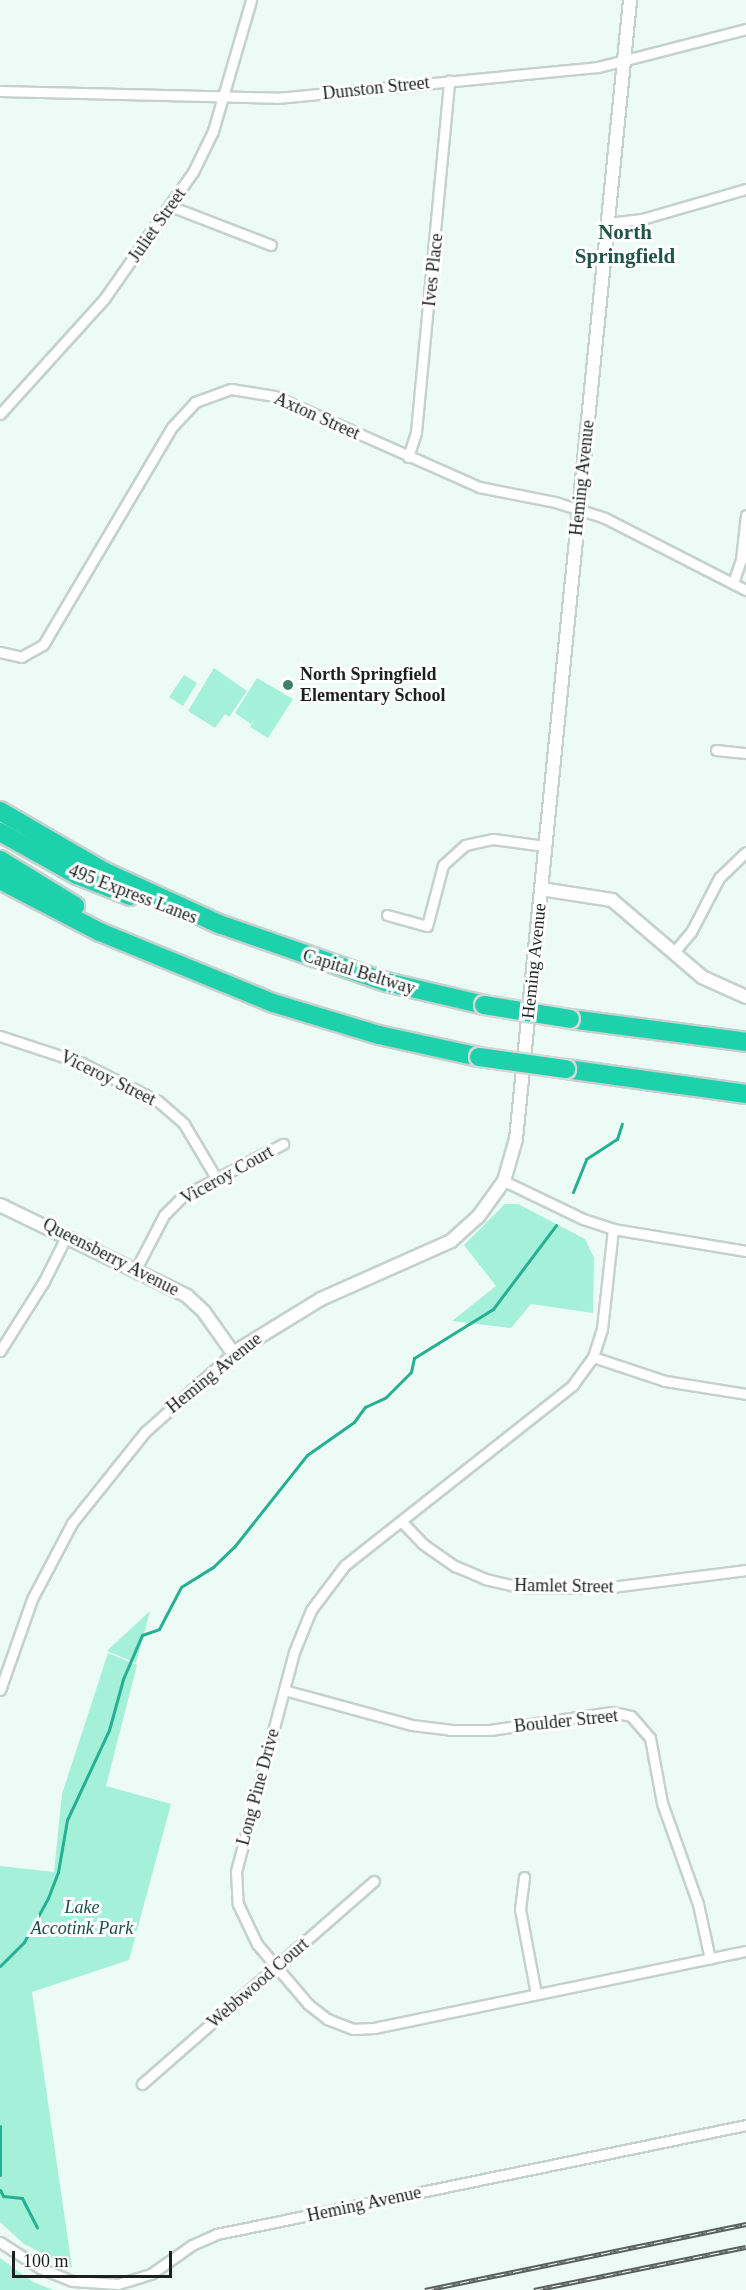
<!DOCTYPE html>
<html>
<head>
<meta charset="utf-8">
<style>
	body { margin:0 }
	#map { position:relative; width:746px; height:2290px; overflow:hidden; background:#edfbf6; font-family:Georgia,serif }
	div>[style] { position:absolute }
	[style*='--x'] { left:calc(var(--x)*1px); top:calc(var(--y)*1px); width:calc(var(--w)*1px); rotate:calc(var(--a)*1deg) }
	.green>* { inset:0; background:#a4f0d9 }
	.stream>* { height:3px; margin:-1.5px; padding:0 1.5px; transform-origin:1.5px; border-radius:1.5px; background:#24b091 }
	.roads { filter:drop-shadow(2px 0 #c4d1cc) drop-shadow(-2px 0 #c4d1cc) drop-shadow(0 2px #c4d1cc) drop-shadow(0 -2px #c4d1cc) }
	.minor>* { height:9px; margin:-4.5px; padding:0 4.5px; transform-origin:4.5px; border-radius:4.5px; background:#fff }
	.tertiary>* { height:12px; margin:-6px; padding:0 6px; transform-origin:6px; border-radius:6px; background:#fff }
	.motorway>* { height:18px; margin:-9px; padding:0 9px; transform-origin:9px; border-radius:9px; background:#1ed1ad }
	.rail>* { height:5px; margin-top:-2.5px; transform-origin:0; background:repeating-linear-gradient(90deg,#fff 0 9px,#585f5d 0 18px); box-sizing:border-box; border-block:2px solid #585f5d }
	.bridges { filter:drop-shadow(2px 0 #d6d7d7) drop-shadow(-2px 0 #d6d7d7) drop-shadow(0 2px #d6d7d7) drop-shadow(0 -2px #d6d7d7) }
	.motorway-bridge>* { height:18px; margin:-9px; padding:0 9px; transform-origin:9px; border-radius:9px; background:#1ed1ad }
	.dots>* { width:16px; height:16px; translate:-50% -50%; box-sizing:border-box; border:3px solid #fff; border-radius:50% }
	span { translate:-50% -50%; white-space:nowrap; text-align:center; line-height:1.15; -webkit-text-stroke:6px #fff; paint-order:stroke }
	.street-label { font-size:18px; color:#1c211f }
	.poi-label { font-size:18px; color:#1c211f; font-weight:700 }
	.left { translate:0 -50%; text-align:left }
	.park-label { font-size:18px; color:#194e41; font-style:italic }
	.quarter-label { font-size:21px; color:#215548; font-weight:700 }
	.scale { position:absolute; left:12px; top:2251px; width:160px; height:27px; box-sizing:border-box; border:3px solid #1c211f; border-top:0; padding-left:8px; font-size:18px; line-height:21px; white-space:nowrap; color:#1c211f; -webkit-text-stroke:4px #fff; paint-order:stroke }
</style>
</head>
<body>
<div id="map">
	<div class="green">
		<i style="clip-path:polygon(214px 668px,247px 691px,229px 717px,225px 714px,215px 728px,188px 711px)"></i>
		<i style="clip-path:polygon(184px 675px,197px 683px,183px 706px,169px 697px)"></i>
		<i style="clip-path:polygon(257px 678px,293px 699px,268px 738px,250px 727px,255px 719px,251px 724px,235px 713px)"></i>
		<i style="clip-path:polygon(505px 1204px,518px 1204px,585px 1239px,594px 1258px,593px 1313px,531px 1304px,511px 1328px,452px 1321px,496px 1286px,464px 1245px)"></i>
		<i style="clip-path:polygon(150px 1611px,136px 1663px,107px 1651px,136px 1624px)"></i>
		<i style="clip-path:polygon(108px 1653px,137px 1665px,106px 1786px,171px 1804px,129px 1960px,32px 1992px,72px 2268px,24px 2244px,0 2222px,0 1866px,54px 1872px,62px 1794px)"></i>
		<i style="clip-path:polygon(0 2258px,33px 2282px,53px 2290px,0 2290px)"></i>
	</div>
	<div class="stream">
		<i style="--x:573;--y:1192;--w:35;--a:-68"></i>
		<i style="--x:586;--y:1159;--w:37;--a:-33"></i>
		<i style="--x:617;--y:1139;--w:16;--a:-72"></i>
		<i style="--x:0;--y:1966;--w:34;--a:-45"></i>
		<i style="--x:24;--y:1942;--w:50;--a:-61.4"></i>
		<i style="--x:48;--y:1898;--w:28;--a:-69"></i>
		<i style="--x:58;--y:1872;--w:53;--a:-80.2"></i>
		<i style="--x:67;--y:1820;--w:99;--a:-65"></i>
		<i style="--x:109;--y:1730;--w:53;--a:-74.6"></i>
		<i style="--x:123;--y:1679;--w:48;--a:-66.6"></i>
		<i style="--x:142;--y:1635;--w:18;--a:-19"></i>
		<i style="--x:159;--y:1629;--w:47;--a:-62.4"></i>
		<i style="--x:181;--y:1587;--w:38;--a:-32"></i>
		<i style="--x:213;--y:1567;--w:29;--a:-44"></i>
		<i style="--x:234;--y:1547;--w:117;--a:-51.6"></i>
		<i style="--x:307;--y:1455;--w:57;--a:-35.1"></i>
		<i style="--x:354;--y:1422;--w:19;--a:-54"></i>
		<i style="--x:365;--y:1407;--w:23;--a:-25"></i>
		<i style="--x:386;--y:1397;--w:35;--a:-45"></i>
		<i style="--x:411;--y:1372;--w:14;--a:-78"></i>
		<i style="--x:414;--y:1358;--w:93;--a:-31.8"></i>
		<i style="--x:493;--y:1309;--w:105;--a:-53.1"></i>
		<i style="--x:0;--y:2126;--w:49;--a:90"></i>
		<i style="--x:0;--y:2190;--w:7;--a:63"></i>
		<i style="--x:3;--y:2196;--w:19;--a:6"></i>
		<i style="--x:22;--y:2198;--w:33;--a:63"></i>
	</div>
	<div class="roads">
		<div class="minor">
			<i style="--x:0;--y:91;--w:277;--a:1.4"></i>
			<i style="--x:277;--y:98;--w:322;--a:-5.5"></i>
			<i style="--x:598;--y:67;--w:153;--a:-14.4"></i>
			<i style="--x:170;--y:206;--w:108;--a:21.1"></i>
			<i style="--x:608;--y:223;--w:34;--a:-7"></i>
			<i style="--x:642;--y:219;--w:108;--a:-16.1"></i>
			<i style="--x:0;--y:414;--w:155;--a:-47.9"></i>
			<i style="--x:104;--y:299;--w:155;--a:-55"></i>
			<i style="--x:193;--y:172;--w:46;--a:-64"></i>
			<i style="--x:213;--y:131;--w:136;--a:-73.8"></i>
			<i style="--x:408;--y:457;--w:26;--a:-72"></i>
			<i style="--x:416;--y:432;--w:353;--a:-84.6"></i>
			<i style="--x:733;--y:583;--w:24;--a:-71"></i>
			<i style="--x:741;--y:560;--w:45;--a:-83.7"></i>
			<i style="--x:0;--y:652;--w:22;--a:13"></i>
			<i style="--x:21;--y:657;--w:25;--a:-29"></i>
			<i style="--x:43;--y:645;--w:253;--a:-59.4"></i>
			<i style="--x:172;--y:427;--w:34;--a:-47"></i>
			<i style="--x:195;--y:402;--w:38;--a:-20"></i>
			<i style="--x:231;--y:389;--w:44;--a:9.2"></i>
			<i style="--x:274;--y:396;--w:224;--a:23.9"></i>
			<i style="--x:479;--y:487;--w:77;--a:11.2"></i>
			<i style="--x:555;--y:502;--w:52;--a:17.7"></i>
			<i style="--x:605;--y:518;--w:158;--a:27.1"></i>
			<i style="--x:716;--y:750;--w:30;--a:6"></i>
			<i style="--x:387;--y:915;--w:41;--a:15.4"></i>
			<i style="--x:427;--y:926;--w:63;--a:-75.3"></i>
			<i style="--x:443;--y:865;--w:30;--a:-42"></i>
			<i style="--x:465;--y:845;--w:29;--a:-12"></i>
			<i style="--x:493;--y:839;--w:52;--a:7.7"></i>
			<i style="--x:674;--y:952;--w:26;--a:-50"></i>
			<i style="--x:691;--y:932;--w:61;--a:-62.6"></i>
			<i style="--x:719;--y:878;--w:37;--a:-44"></i>
			<i style="--x:0;--y:1036;--w:86;--a:18.2"></i>
			<i style="--x:82;--y:1063;--w:85;--a:26.6"></i>
			<i style="--x:158;--y:1101;--w:35;--a:41"></i>
			<i style="--x:184;--y:1124;--w:63;--a:59.3"></i>
			<i style="--x:504;--y:1181;--w:88;--a:25.7"></i>
			<i style="--x:583;--y:1219;--w:32;--a:18"></i>
			<i style="--x:613;--y:1229;--w:135;--a:9.4"></i>
			<i style="--x:613;--y:1229;--w:101;--a:96.3"></i>
			<i style="--x:602;--y:1329;--w:29;--a:108"></i>
			<i style="--x:593;--y:1357;--w:34;--a:126"></i>
			<i style="--x:573;--y:1385;--w:290;--a:141.7"></i>
			<i style="--x:345;--y:1565;--w:56;--a:127.1"></i>
			<i style="--x:311;--y:1610;--w:45;--a:112"></i>
			<i style="--x:294;--y:1652;--w:227;--a:104.8"></i>
			<i style="--x:236;--y:1871;--w:33;--a:87"></i>
			<i style="--x:238;--y:1904;--w:44;--a:64.6"></i>
			<i style="--x:257;--y:1944;--w:79;--a:49.6"></i>
			<i style="--x:308;--y:2004;--w:24;--a:38"></i>
			<i style="--x:327;--y:2019;--w:28;--a:21"></i>
			<i style="--x:353;--y:2029;--w:21;--a:-3"></i>
			<i style="--x:374;--y:2028;--w:380;--a:-11.7"></i>
			<i style="--x:136;--y:1269;--w:61;--a:-62.6"></i>
			<i style="--x:164;--y:1215;--w:27;--a:-45"></i>
			<i style="--x:183;--y:1196;--w:113;--a:-27.5"></i>
			<i style="--x:0;--y:1351;--w:83;--a:-57.8"></i>
			<i style="--x:44;--y:1281;--w:51;--a:-63.4"></i>
			<i style="--x:593;--y:1357;--w:76;--a:18.4"></i>
			<i style="--x:665;--y:1381;--w:82;--a:9.1"></i>
			<i style="--x:401;--y:1521;--w:32;--a:46"></i>
			<i style="--x:423;--y:1544;--w:39;--a:35"></i>
			<i style="--x:455;--y:1566;--w:33;--a:23"></i>
			<i style="--x:485;--y:1579;--w:35;--a:13"></i>
			<i style="--x:519;--y:1587;--w:85;--a:0.7"></i>
			<i style="--x:604;--y:1588;--w:143;--a:-7.2"></i>
			<i style="--x:0;--y:1690;--w:96;--a:-70.6"></i>
			<i style="--x:32;--y:1599;--w:86;--a:-62.2"></i>
			<i style="--x:72;--y:1523;--w:117;--a:-51.3"></i>
			<i style="--x:145;--y:1432;--w:118;--a:-41.9"></i>
			<i style="--x:284;--y:1690;--w:133;--a:15.3"></i>
			<i style="--x:412;--y:1725;--w:38;--a:7"></i>
			<i style="--x:450;--y:1730;--w:40;--a:0"></i>
			<i style="--x:490;--y:1730;--w:123;--a:-8.4"></i>
			<i style="--x:612;--y:1712;--w:19;--a:12"></i>
			<i style="--x:631;--y:1716;--w:29;--a:49"></i>
			<i style="--x:650;--y:1738;--w:66;--a:79.5"></i>
			<i style="--x:662;--y:1803;--w:107;--a:70.4"></i>
			<i style="--x:698;--y:1904;--w:56;--a:77.7"></i>
			<i style="--x:524;--y:1877;--w:32;--a:97"></i>
			<i style="--x:520;--y:1909;--w:86;--a:79.3"></i>
			<i style="--x:142;--y:2084;--w:308;--a:-41.2"></i>
			<i style="--x:0;--y:2242;--w:48;--a:33"></i>
			<i style="--x:40;--y:2268;--w:35;--a:22"></i>
			<i style="--x:73;--y:2281;--w:45;--a:3.8"></i>
			<i style="--x:118;--y:2284;--w:34;--a:-17"></i>
			<i style="--x:151;--y:2274;--w:50;--a:-35.3"></i>
			<i style="--x:192;--y:2245;--w:27;--a:-24"></i>
			<i style="--x:217;--y:2234;--w:540;--a:-11.64"></i>
		</div>
		<div class="tertiary">
			<i style="--x:541;--y:889;--w:72;--a:8.8"></i>
			<i style="--x:612;--y:900;--w:118;--a:40.5"></i>
			<i style="--x:702;--y:977;--w:48;--a:24.4"></i>
			<i style="--x:0;--y:1205;--w:208;--a:25.9"></i>
			<i style="--x:187;--y:1296;--w:23;--a:43"></i>
			<i style="--x:204;--y:1312;--w:50;--a:54.7"></i>
			<i style="--x:233;--y:1353;--w:103;--a:-31.5"></i>
			<i style="--x:321;--y:1299;--w:142;--a:-24"></i>
			<i style="--x:451;--y:1241;--w:36;--a:-42"></i>
			<i style="--x:478;--y:1217;--w:44;--a:-54.2"></i>
			<i style="--x:504;--y:1181;--w:44;--a:-74.1"></i>
			<i style="--x:516;--y:1139;--w:1145;--a:-84.28"></i>
		</div>
		<div class="motorway">
			<i style="--x:0;--y:811;--w:119;--a:30.2"></i>
			<i style="--x:103;--y:871;--w:128;--a:24.6"></i>
			<i style="--x:219;--y:924;--w:177;--a:19.2"></i>
			<i style="--x:386;--y:982;--w:101;--a:13.2"></i>
			<i style="--x:0;--y:832;--w:88;--a:29.2"></i>
			<i style="--x:77;--y:875;--w:57;--a:21.6"></i>
			<i style="--x:0;--y:860;--w:88;--a:31.5"></i>
			<i style="--x:0;--y:880;--w:113;--a:27.5"></i>
			<i style="--x:100;--y:932;--w:187;--a:22.3"></i>
			<i style="--x:273;--y:1003;--w:111;--a:16.8"></i>
			<i style="--x:379;--y:1035;--w:102;--a:12.4"></i>
			<i style="--x:570;--y:1019;--w:177;--a:7.4"></i>
			<i style="--x:566;--y:1069;--w:182;--a:7.9"></i>
		</div>
	</div>
	<div class="rail">
		<i style="--x:425;--y:2290;--w:328;--a:-11.6"></i>
		<i style="--x:534;--y:2290;--w:216;--a:-11.5"></i>
	</div>
	<div class="bridges">
		<div class="motorway-bridge">
			<i style="--x:484;--y:1005;--w:87;--a:9.2"></i>
			<i style="--x:479;--y:1057;--w:88;--a:7.9"></i>
		</div>
	</div>
	<div class="dots">
		<i style="left:288px;top:685px;background:#3f7f6d"></i>
	</div>
	<div class="street-label">
		<span style="left:376px;top:88px;rotate:-6deg">Dunston Street</span>
		<span style="left:157px;top:225px;rotate:-55deg">Juliet Street</span>
		<span style="left:433px;top:270px;rotate:-84deg">Ives Place</span>
		<span style="left:317px;top:416px;rotate:24deg">Axton Street</span>
		<span style="left:582px;top:478px;rotate:-84deg">Heming Avenue</span>
		<span style="left:133px;top:894px;rotate:21deg">495 Express Lanes</span>
		<span style="left:534px;top:961px;rotate:-84deg">Heming Avenue</span>
		<span style="left:359px;top:972px;rotate:17deg">Capital Beltway</span>
		<span style="left:108px;top:1078px;rotate:26deg">Viceroy Street</span>
		<span style="left:227px;top:1175px;rotate:-29deg">Viceroy Court</span>
		<span style="left:111px;top:1257px;rotate:27deg">Queensberry Avenue</span>
		<span style="left:214px;top:1373px;rotate:-39deg">Heming Avenue</span>
		<span style="left:564px;top:1586px;rotate:1deg">Hamlet Street</span>
		<span style="left:566px;top:1721px;rotate:-6deg">Boulder Street</span>
		<span style="left:258px;top:1787px;rotate:-75deg">Long Pine Drive</span>
		<span style="left:258px;top:1983px;rotate:-41deg">Webbwood Court</span>
		<span style="left:364px;top:2204px;rotate:-12deg">Heming Avenue</span>
	</div>
	<div class="poi-label">
		<span class="left" style="left:300px;top:685px">North Springfield<br>Elementary School</span>
	</div>
	<div class="park-label">
		<span style="left:82px;top:1918px">Lake<br>Accotink Park</span>
	</div>
	<div class="quarter-label">
		<span style="left:625px;top:244px">North<br>Springfield</span>
	</div>
	<div class="scale">100 m</div>
</div>
</body>
</html>
